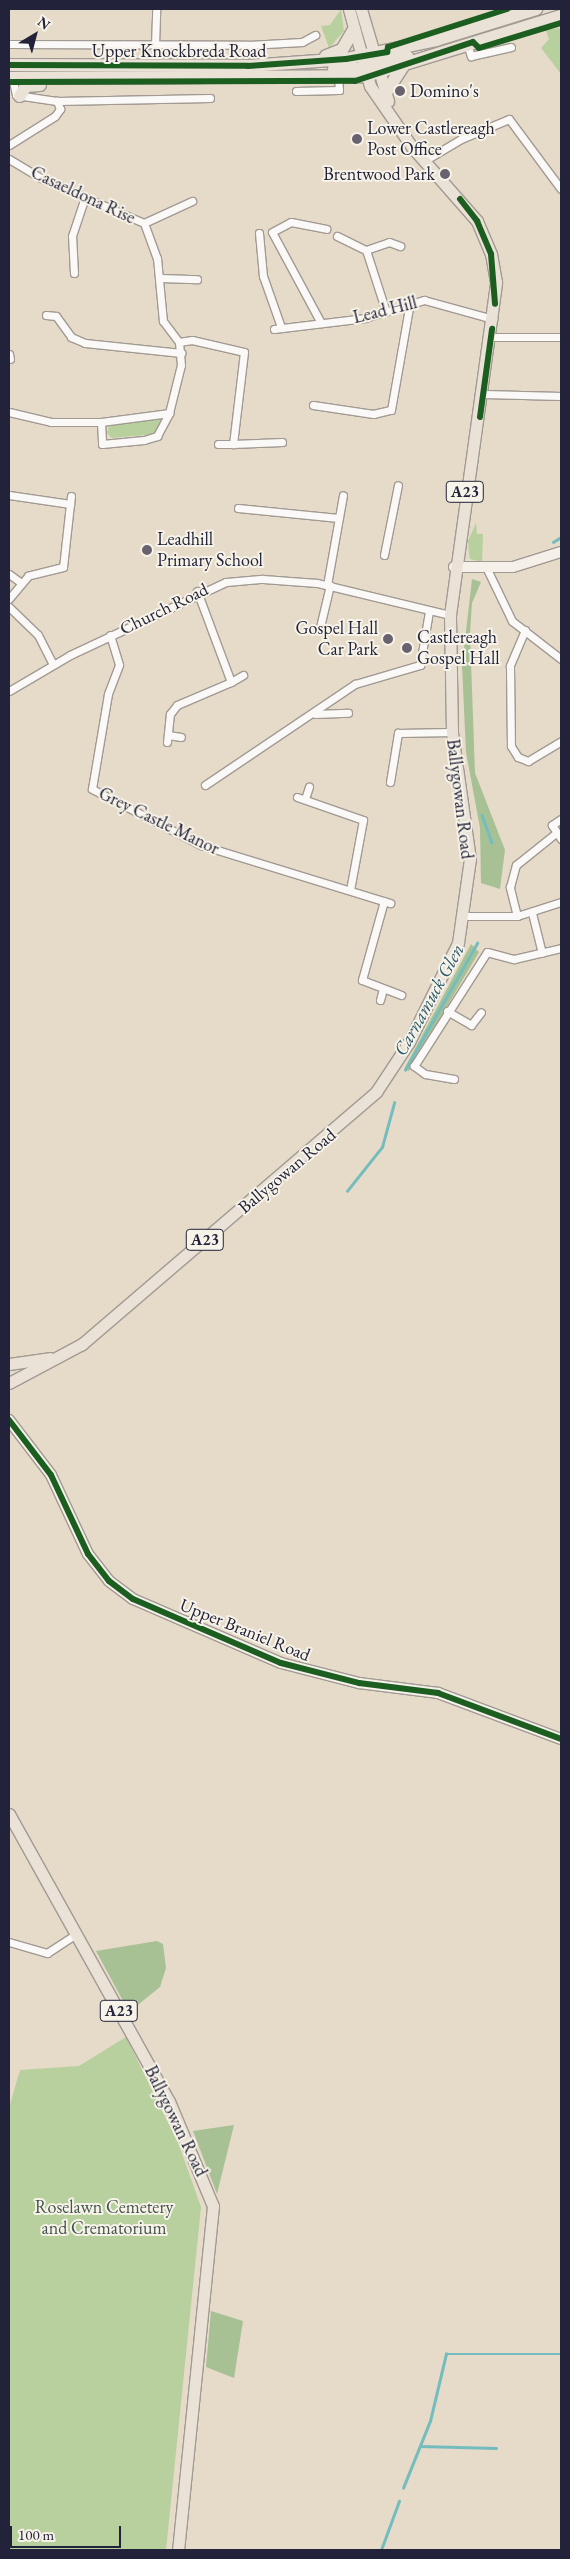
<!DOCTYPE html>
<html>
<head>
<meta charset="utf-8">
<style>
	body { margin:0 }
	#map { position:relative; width:570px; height:2559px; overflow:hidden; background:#e6dac9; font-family:"EB Garamond",serif }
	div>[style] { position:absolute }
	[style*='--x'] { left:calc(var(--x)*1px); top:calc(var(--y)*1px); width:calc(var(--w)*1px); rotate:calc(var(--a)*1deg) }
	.green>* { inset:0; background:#b7d09e }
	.forest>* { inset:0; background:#a7c195 }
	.stream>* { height:2.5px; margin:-1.25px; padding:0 1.25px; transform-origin:1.25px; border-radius:1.25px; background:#73bdbf }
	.roads { filter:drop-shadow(1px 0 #a19a93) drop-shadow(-1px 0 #a19a93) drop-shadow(0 1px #a19a93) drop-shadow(0 -1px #a19a93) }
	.street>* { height:7px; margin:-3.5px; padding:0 3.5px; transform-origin:3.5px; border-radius:3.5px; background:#fbf9f7 }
	.secondary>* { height:10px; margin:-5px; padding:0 5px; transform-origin:5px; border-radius:5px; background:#f5f0e9 }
	.primary>* { height:11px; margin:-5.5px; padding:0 5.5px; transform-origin:5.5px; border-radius:5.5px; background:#eae2d6 }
	.highway>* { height:12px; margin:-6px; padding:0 6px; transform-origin:6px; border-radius:6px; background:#eae2d6 }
	.cycleway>* { height:6px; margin:-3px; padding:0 3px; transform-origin:3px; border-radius:3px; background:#1b5e20 }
	.dots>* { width:14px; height:14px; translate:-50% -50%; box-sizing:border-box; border:2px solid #f7f3e8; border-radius:50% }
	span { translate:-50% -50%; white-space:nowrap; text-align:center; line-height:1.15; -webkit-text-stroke:4px #f7f3e8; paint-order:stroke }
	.shield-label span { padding:1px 4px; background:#f7f3e8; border:1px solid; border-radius:4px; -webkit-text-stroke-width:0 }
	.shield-label { font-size:16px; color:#22223b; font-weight:700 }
	.street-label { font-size:18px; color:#22223b }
	.poi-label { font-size:18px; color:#22223b }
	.left { translate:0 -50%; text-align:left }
	.right { translate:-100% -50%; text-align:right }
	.park-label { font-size:18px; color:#43544e }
	.water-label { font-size:19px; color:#2f5b6e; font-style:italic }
	.frame { position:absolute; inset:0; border:10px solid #22223b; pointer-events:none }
	.north { position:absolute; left:10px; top:10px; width:50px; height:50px; -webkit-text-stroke:4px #f7f3e8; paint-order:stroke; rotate:37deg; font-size:14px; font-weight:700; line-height:20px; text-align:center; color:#22223b }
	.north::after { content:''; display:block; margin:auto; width:18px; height:22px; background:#22223b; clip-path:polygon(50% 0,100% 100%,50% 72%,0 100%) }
	.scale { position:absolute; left:10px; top:2526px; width:111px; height:22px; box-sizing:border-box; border:2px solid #22223b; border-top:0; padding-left:6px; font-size:15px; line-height:18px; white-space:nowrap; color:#22223b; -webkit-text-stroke:4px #f7f3e8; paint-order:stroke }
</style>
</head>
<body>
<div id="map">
	<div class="green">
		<i style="clip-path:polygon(341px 9px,344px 31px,329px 48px,321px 26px,330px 25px)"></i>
		<i style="clip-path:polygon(561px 28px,561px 74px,541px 48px,549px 39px,546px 30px)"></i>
		<i style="clip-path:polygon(160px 418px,163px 420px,155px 434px,112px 438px,107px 433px,110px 424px)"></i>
		<i style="clip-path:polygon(476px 523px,477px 534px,483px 534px,482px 562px,470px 559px,469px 554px,468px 541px)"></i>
		<i style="clip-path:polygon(126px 2037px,179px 2145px,201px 2207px,166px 2550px,9px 2550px,9px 2108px,20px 2070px,79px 2066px)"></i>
	</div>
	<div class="forest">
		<i style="clip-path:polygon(472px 579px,481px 582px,472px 603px,470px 633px,475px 773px,505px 850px,500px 889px,481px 883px,480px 828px,466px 752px,462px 666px)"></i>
		<i style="clip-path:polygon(471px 944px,479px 952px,409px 1071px,404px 1069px)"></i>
		<i style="clip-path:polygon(157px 1941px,163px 1944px,166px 1968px,160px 1987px,129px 2012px,96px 1951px)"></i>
		<i style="clip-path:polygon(234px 2125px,217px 2194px,193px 2131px)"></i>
		<i style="clip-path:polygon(211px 2311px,243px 2321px,234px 2378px,206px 2367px)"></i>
	</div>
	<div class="stream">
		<i style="--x:553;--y:542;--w:9;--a:-32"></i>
		<i style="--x:482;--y:815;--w:29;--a:70"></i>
		<i style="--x:405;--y:1070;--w:146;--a:-60.4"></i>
		<i style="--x:347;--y:1191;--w:56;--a:-51.5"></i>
		<i style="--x:382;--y:1147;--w:46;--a:-74.7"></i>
		<i style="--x:420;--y:2446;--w:76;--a:1.5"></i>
		<i style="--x:403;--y:2488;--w:72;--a:-68.1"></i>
		<i style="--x:430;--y:2421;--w:69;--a:-76.6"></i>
		<i style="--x:446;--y:2354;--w:115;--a:0"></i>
		<i style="--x:381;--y:2550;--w:52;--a:-69.8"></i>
	</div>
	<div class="roads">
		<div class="street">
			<i style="--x:9;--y:44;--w:239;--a:0.2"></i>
			<i style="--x:248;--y:45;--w:54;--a:-3.2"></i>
			<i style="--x:302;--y:42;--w:15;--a:-28"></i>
			<i style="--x:467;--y:44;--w:13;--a:72"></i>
			<i style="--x:471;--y:56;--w:41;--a:-12.7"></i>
			<i style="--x:155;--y:45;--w:36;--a:-88"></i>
			<i style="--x:12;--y:76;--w:19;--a:78"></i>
			<i style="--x:16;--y:95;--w:41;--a:8.3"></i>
			<i style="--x:296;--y:91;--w:43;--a:-1.3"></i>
			<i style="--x:339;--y:90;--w:12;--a:-95"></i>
			<i style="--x:57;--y:101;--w:153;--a:-1.1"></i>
			<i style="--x:9;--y:145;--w:54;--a:-32.2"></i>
			<i style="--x:55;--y:116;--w:9;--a:-54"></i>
			<i style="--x:60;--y:109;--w:9;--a:-111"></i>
			<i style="--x:9;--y:159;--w:37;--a:31"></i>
			<i style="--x:41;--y:178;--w:112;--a:23.6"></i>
			<i style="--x:144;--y:223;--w:37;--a:70"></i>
			<i style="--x:157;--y:258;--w:63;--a:84.6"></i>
			<i style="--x:163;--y:321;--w:26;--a:53"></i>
			<i style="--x:424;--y:161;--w:43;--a:-30.7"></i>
			<i style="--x:461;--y:139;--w:52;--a:-22.6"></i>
			<i style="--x:509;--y:119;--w:87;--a:53.4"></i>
			<i style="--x:144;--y:223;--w:53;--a:-24.6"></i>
			<i style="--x:259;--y:233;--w:43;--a:84.7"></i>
			<i style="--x:263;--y:276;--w:54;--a:70.6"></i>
			<i style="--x:337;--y:236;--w:32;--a:26"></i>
			<i style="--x:366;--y:250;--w:62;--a:72.1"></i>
			<i style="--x:366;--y:250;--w:24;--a:-19"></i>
			<i style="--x:389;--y:242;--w:12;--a:20"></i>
			<i style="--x:74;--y:273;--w:37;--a:-93"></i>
			<i style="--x:72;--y:236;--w:41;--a:-71.6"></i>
			<i style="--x:161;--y:278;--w:36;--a:2"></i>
			<i style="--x:46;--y:315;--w:10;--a:6"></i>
			<i style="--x:56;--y:316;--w:26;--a:54"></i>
			<i style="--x:71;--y:337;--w:15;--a:23"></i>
			<i style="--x:85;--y:343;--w:97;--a:5.9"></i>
			<i style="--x:321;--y:323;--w:103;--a:-118.3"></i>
			<i style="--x:272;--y:232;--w:21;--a:-28"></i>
			<i style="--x:291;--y:222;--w:36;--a:11"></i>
			<i style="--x:274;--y:329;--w:92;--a:-6.9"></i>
			<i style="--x:365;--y:318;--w:62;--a:-17"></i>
			<i style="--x:424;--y:300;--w:72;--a:15.4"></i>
			<i style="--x:491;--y:337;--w:70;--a:0"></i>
			<i style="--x:179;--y:342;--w:13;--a:-9"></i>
			<i style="--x:192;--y:340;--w:53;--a:13"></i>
			<i style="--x:244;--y:352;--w:93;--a:96.8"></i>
			<i style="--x:233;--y:444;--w:49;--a:-2.3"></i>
			<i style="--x:9;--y:354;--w:5;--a:79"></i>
			<i style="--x:484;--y:394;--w:77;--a:1.5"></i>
			<i style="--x:313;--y:405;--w:61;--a:8.5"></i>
			<i style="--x:373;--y:414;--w:18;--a:-13"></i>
			<i style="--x:391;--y:410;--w:110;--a:-80"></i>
			<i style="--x:9;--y:412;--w:43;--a:13.4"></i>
			<i style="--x:51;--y:422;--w:50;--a:0"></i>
			<i style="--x:101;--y:422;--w:69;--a:-7.5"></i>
			<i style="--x:169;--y:413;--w:49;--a:-76"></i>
			<i style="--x:181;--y:365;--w:23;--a:-95"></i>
			<i style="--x:101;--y:422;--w:22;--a:87"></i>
			<i style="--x:102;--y:444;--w:42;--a:-5.4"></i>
			<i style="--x:144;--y:440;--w:14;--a:-17"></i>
			<i style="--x:157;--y:436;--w:26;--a:-62"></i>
			<i style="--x:218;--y:444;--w:15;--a:0"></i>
			<i style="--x:9;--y:495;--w:62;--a:8.4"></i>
			<i style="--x:70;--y:504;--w:63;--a:96.3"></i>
			<i style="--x:63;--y:567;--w:36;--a:166"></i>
			<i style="--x:28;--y:576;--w:30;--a:130"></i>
			<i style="--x:70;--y:504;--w:8;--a:-83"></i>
			<i style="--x:238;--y:508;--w:101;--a:5.7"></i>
			<i style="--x:384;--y:555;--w:71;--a:-78.7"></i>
			<i style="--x:487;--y:569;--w:58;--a:64.3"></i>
			<i style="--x:512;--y:621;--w:62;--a:37.8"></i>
			<i style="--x:9;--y:574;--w:14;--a:36"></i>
			<i style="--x:327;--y:585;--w:91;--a:-79.9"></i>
			<i style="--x:9;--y:607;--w:40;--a:44"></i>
			<i style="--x:38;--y:635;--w:33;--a:63"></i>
			<i style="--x:320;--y:627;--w:43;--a:-76.6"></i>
			<i style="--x:525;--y:630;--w:39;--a:113"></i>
			<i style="--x:510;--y:666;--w:80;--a:89.3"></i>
			<i style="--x:511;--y:746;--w:13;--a:58"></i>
			<i style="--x:518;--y:757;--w:11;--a:22"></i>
			<i style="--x:528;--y:761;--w:39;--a:-31"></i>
			<i style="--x:110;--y:635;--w:31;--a:73"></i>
			<i style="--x:119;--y:665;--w:31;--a:111"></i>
			<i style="--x:108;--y:694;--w:96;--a:99.6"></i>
			<i style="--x:92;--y:789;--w:123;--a:27.2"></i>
			<i style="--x:201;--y:845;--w:198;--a:17.1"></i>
			<i style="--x:231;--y:682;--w:14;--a:-30"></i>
			<i style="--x:9;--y:691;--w:71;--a:-30.5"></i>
			<i style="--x:70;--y:655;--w:172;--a:-25.1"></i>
			<i style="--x:226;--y:582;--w:37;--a:-5"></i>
			<i style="--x:263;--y:579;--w:54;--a:4.2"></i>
			<i style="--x:317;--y:583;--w:137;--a:13.5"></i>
			<i style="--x:315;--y:714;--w:33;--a:-2"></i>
			<i style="--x:168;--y:735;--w:13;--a:9"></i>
			<i style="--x:167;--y:742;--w:28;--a:-84"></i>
			<i style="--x:170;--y:714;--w:11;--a:-52"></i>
			<i style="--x:177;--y:705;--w:59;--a:-23.1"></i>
			<i style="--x:231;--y:682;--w:97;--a:-110.5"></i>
			<i style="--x:390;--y:782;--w:50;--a:-80.7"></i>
			<i style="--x:398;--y:733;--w:54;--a:-1.1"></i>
			<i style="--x:205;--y:785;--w:181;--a:-34"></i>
			<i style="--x:355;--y:684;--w:68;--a:-16.3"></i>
			<i style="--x:420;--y:665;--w:55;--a:-80.5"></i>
			<i style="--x:297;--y:797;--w:70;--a:19.2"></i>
			<i style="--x:363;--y:820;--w:71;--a:100.5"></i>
			<i style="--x:305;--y:799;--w:13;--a:-72"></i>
			<i style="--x:561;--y:819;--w:11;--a:146"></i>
			<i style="--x:552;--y:825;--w:17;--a:57"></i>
			<i style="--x:384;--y:901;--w:82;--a:105.6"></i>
			<i style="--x:362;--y:980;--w:42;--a:21"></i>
			<i style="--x:532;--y:913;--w:41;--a:76"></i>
			<i style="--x:465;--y:916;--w:52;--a:0"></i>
			<i style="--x:517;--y:916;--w:46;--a:-17.7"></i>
			<i style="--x:517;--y:916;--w:30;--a:-104"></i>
			<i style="--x:510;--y:887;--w:23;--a:-75"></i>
			<i style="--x:516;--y:865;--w:51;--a:-38.7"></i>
			<i style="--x:380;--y:1000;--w:11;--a:-75"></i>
			<i style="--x:447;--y:1011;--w:28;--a:30"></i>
			<i style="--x:471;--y:1025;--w:16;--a:-52"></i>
			<i style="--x:454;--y:1079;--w:29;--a:-170"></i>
			<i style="--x:425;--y:1074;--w:14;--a:-144"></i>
			<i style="--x:414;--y:1066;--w:135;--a:-57.4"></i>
			<i style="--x:487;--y:952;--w:28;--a:15"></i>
			<i style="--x:514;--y:959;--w:48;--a:-13.2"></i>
			<i style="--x:9;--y:1942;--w:40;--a:16"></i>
			<i style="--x:47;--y:1953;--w:35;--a:-33"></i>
		</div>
		<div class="secondary">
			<i style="--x:454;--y:567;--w:59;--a:0"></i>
			<i style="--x:513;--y:567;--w:50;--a:-17.4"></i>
			<i style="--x:9;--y:1420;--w:69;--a:52.6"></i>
			<i style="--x:51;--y:1475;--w:87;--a:64.9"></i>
			<i style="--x:88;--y:1554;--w:34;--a:52"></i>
			<i style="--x:109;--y:1581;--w:30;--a:37"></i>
			<i style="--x:133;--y:1599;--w:161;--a:23.4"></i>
			<i style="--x:281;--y:1663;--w:81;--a:14.4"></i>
			<i style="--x:359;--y:1683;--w:80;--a:7.2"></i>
			<i style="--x:438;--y:1693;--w:131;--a:20.5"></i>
		</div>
		<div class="primary">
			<i style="--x:361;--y:9;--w:96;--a:73.6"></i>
			<i style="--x:9;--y:1364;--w:41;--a:-8.3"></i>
			<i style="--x:9;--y:1383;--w:83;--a:-28.1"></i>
			<i style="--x:82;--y:1344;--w:387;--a:-40.6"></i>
			<i style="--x:376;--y:1092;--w:60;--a:-56.6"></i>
			<i style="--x:409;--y:1042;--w:110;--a:-63.7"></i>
			<i style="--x:458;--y:943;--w:85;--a:-81.9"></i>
			<i style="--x:470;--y:859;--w:128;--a:-98.1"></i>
			<i style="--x:452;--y:732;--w:117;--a:-91"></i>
			<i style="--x:450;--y:615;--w:336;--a:-82.1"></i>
			<i style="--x:496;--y:282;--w:28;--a:-100"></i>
			<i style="--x:491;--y:254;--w:36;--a:-113"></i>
			<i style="--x:477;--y:221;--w:98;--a:-131.3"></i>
			<i style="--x:412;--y:147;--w:74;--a:-124.5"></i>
			<i style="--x:370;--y:86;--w:80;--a:-105.3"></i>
			<i style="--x:9;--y:1814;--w:329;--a:60.9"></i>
			<i style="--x:169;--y:2101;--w:114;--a:67.3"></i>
			<i style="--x:213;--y:2206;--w:346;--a:95.8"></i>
		</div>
		<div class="highway">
			<i style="--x:326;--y:56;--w:17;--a:-21"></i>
			<i style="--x:342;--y:50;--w:22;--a:-60"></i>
			<i style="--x:365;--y:60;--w:20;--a:6"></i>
			<i style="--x:385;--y:62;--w:23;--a:-13"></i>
			<i style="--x:9;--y:65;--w:239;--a:0.2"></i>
			<i style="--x:248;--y:66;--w:98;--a:-4.1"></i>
			<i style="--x:346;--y:59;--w:92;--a:-11.9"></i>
			<i style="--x:436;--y:40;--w:105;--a:-17.2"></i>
			<i style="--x:334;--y:69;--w:41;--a:0"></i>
			<i style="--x:9;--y:78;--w:357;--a:-0.3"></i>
			<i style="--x:366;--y:76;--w:204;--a:-17.1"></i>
			<i style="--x:385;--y:94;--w:33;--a:-57"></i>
			<i style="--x:20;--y:96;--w:12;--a:-59"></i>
			<i style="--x:26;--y:86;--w:14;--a:-4"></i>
		</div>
	</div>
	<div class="cycleway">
		<i style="--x:9;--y:65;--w:239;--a:0.2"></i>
		<i style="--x:248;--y:66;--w:98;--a:-4.1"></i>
		<i style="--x:346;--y:59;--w:42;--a:-9.7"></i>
		<i style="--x:387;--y:52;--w:5;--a:-79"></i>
		<i style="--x:388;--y:47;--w:125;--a:-17.7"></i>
		<i style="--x:9;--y:82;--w:346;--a:-0.2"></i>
		<i style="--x:355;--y:81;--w:124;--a:-18.3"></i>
		<i style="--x:473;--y:42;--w:8;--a:45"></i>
		<i style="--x:479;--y:48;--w:86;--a:-17"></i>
		<i style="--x:460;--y:199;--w:28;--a:52"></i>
		<i style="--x:477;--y:221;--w:36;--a:67"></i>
		<i style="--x:491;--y:254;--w:50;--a:85.4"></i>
		<i style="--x:480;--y:417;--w:89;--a:-82.2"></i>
		<i style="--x:9;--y:1420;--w:69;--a:52.6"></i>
		<i style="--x:51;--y:1475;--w:87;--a:64.9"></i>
		<i style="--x:88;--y:1554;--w:34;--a:52"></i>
		<i style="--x:109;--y:1581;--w:30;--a:37"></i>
		<i style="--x:133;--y:1599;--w:161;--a:23.4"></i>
		<i style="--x:281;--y:1663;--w:81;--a:14.4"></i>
		<i style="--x:359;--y:1683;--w:80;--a:7.2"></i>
		<i style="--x:438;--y:1693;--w:131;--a:20.5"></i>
	</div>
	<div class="dots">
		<i style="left:400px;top:91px;background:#67626d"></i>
		<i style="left:357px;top:139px;background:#67626d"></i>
		<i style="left:445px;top:174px;background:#67626d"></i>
		<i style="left:147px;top:550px;background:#67626d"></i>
		<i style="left:388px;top:639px;background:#67626d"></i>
		<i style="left:407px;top:648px;background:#67626d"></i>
	</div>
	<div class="shield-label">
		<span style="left:465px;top:492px">A23</span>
		<span style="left:205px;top:1240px">A23</span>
		<span style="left:119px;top:2011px">A23</span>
	</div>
	<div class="street-label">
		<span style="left:179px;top:51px">Upper Knockbreda Road</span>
		<span style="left:83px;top:195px;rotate:25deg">Casaeldona Rise</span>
		<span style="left:385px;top:310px;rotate:-14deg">Lead Hill</span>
		<span style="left:164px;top:609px;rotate:-26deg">Church Road</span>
		<span style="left:460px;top:799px;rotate:83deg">Ballygowan Road</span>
		<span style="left:159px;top:821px;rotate:26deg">Grey Castle Manor</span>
		<span style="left:287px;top:1171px;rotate:-40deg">Ballygowan Road</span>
		<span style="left:245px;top:1630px;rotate:22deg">Upper Braniel Road</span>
		<span style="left:176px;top:2121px;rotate:64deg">Ballygowan Road</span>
	</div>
	<div class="poi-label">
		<span class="left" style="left:410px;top:91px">Domino's</span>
		<span class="left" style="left:367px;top:139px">Lower Castlereagh<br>Post Office</span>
		<span class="right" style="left:435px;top:174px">Brentwood Park</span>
		<span class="left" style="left:157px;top:550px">Leadhill<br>Primary School</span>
		<span class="right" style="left:378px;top:639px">Gospel Hall<br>Car Park</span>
		<span class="left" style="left:417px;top:648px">Castlereagh<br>Gospel Hall</span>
	</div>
	<div class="park-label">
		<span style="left:104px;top:2218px">Roselawn Cemetery<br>and Crematorium</span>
	</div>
	<div class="water-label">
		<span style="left:429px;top:1000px;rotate:-61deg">Carnamuck Glen</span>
	</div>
	<div class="frame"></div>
	<div class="north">N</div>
	<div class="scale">100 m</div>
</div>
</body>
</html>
